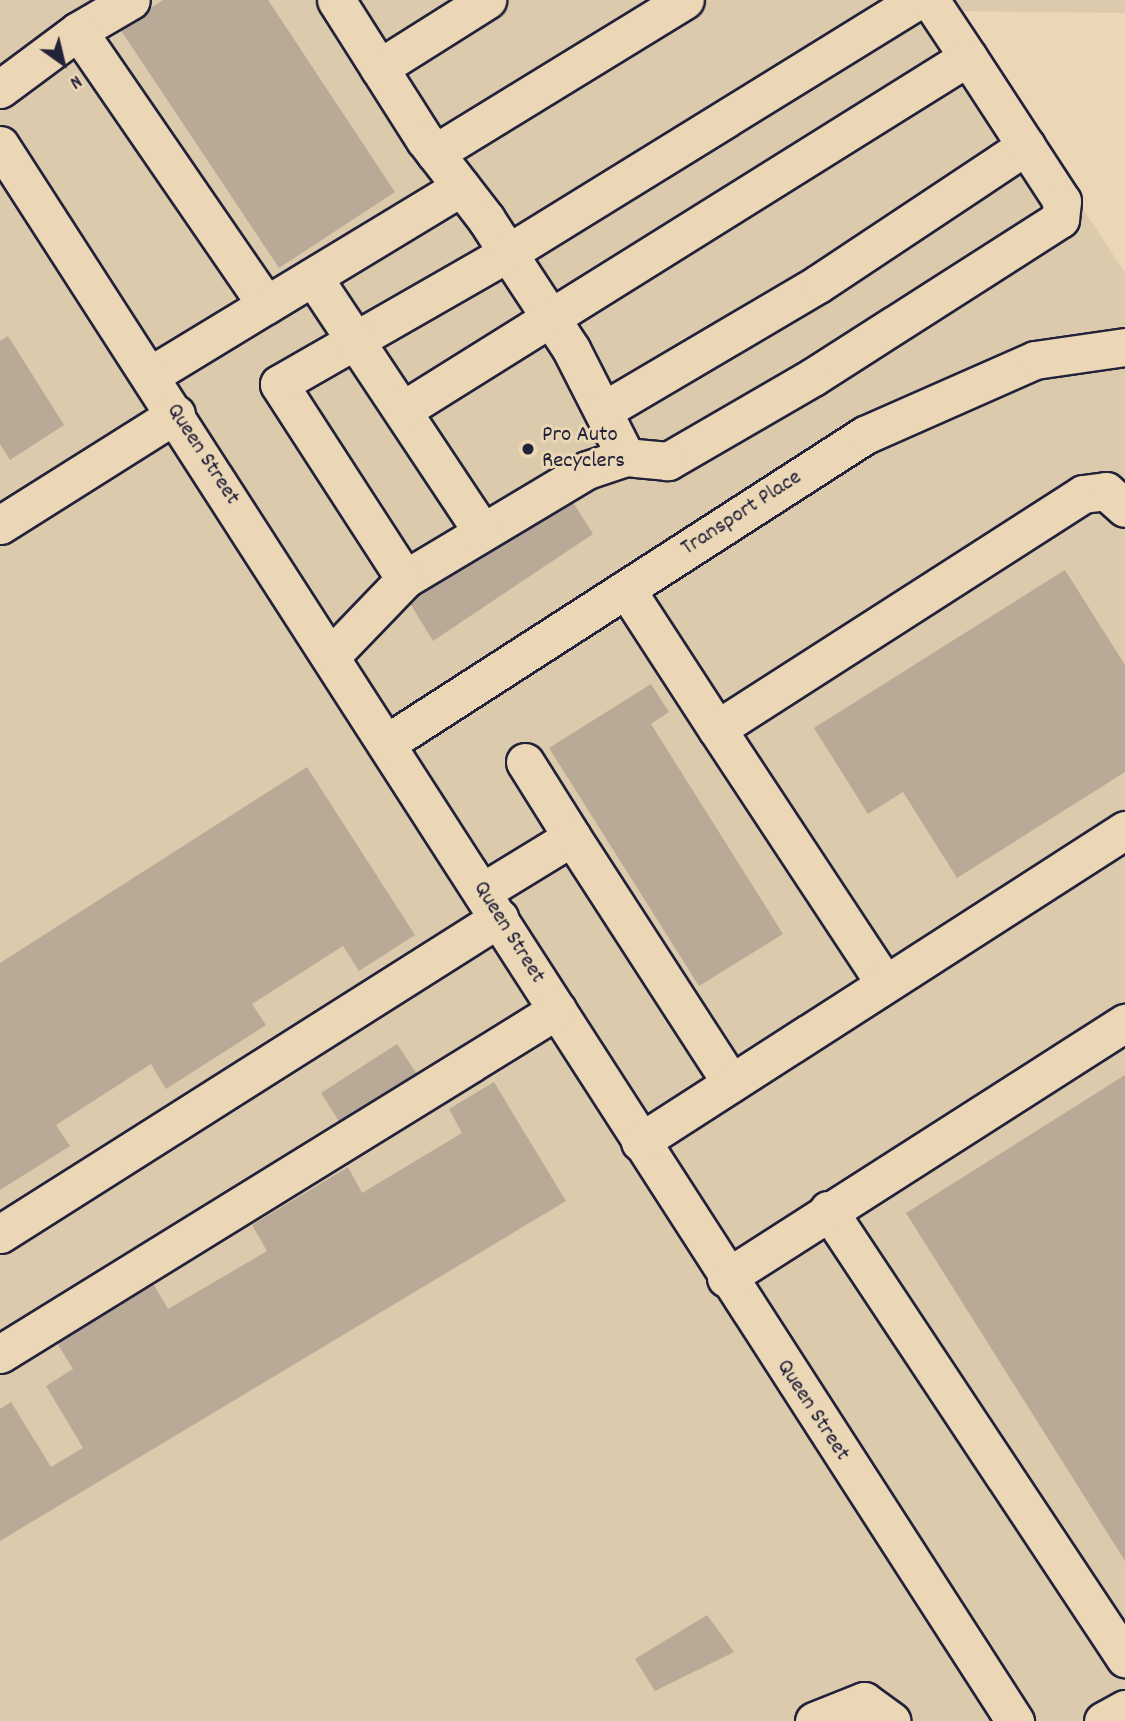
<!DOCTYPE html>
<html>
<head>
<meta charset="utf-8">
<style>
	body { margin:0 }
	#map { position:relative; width:1125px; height:1721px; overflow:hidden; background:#ebd7b5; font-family:Dekko,sans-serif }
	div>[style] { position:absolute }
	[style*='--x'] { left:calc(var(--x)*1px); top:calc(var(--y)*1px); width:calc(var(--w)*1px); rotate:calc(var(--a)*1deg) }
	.built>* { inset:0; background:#dccaac }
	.building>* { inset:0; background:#b9aa97 }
	.roads { filter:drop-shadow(2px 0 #22223b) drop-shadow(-2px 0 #22223b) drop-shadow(0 2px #22223b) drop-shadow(0 -2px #22223b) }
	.minor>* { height:37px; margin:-18.5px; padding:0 18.5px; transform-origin:18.5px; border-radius:18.5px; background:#ebd7b5 }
	.dots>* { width:19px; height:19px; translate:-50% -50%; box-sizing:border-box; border:4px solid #ebd7b5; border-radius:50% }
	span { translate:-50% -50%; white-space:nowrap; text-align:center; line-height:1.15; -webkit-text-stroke:6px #ebd7b5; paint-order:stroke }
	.poi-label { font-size:23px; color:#22223b }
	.left { translate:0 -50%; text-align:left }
	.street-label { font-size:23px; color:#22223b }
	.north { position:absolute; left:28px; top:28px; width:70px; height:70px; -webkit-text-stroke:5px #ebd7b5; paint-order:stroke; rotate:146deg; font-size:19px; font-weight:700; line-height:28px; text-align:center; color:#22223b }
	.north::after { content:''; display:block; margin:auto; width:24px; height:32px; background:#22223b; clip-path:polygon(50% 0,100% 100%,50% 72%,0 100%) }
</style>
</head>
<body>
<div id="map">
	<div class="built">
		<i style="clip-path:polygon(0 0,1125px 0,1125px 13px,954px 11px,1125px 273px,1125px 1721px,0 1721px)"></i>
	</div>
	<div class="building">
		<i style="clip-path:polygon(163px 0,268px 0,395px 192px,279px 268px,120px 29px)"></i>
		<i style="clip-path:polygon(8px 336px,64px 425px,10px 460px,0 444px,0 341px)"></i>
		<i style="clip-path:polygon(571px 499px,593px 534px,433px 641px,408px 600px)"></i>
		<i style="clip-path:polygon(1065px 570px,1125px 665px,1125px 772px,957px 878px,903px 792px,868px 814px,814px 728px)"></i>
		<i style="clip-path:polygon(651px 684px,669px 712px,651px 724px,783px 934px,699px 986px,549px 748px)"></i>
		<i style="clip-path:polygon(307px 767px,415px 935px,359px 971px,343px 946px,252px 1004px,266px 1025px,166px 1089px,151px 1064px,56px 1125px,70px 1146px,0 1190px,0 963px)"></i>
		<i style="clip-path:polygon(397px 1044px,422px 1082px,345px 1131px,321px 1093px)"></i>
		<i style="clip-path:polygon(1125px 1075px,1125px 1561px,906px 1213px)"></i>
		<i style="clip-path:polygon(494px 1082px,566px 1201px,0 1541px,0 1409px,11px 1402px,51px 1467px,83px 1448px,46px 1386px,73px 1369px,57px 1343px,154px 1285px,168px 1309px,267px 1251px,252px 1225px,348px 1167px,362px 1193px,462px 1133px,449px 1109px)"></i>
		<i style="clip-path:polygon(707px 1615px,734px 1652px,655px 1691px,635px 1659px)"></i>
	</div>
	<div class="roads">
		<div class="minor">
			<i style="--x:336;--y:0;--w:166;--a:57.6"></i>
			<i style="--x:425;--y:140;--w:100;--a:52.3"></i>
			<i style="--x:486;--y:219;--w:40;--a:57.1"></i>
			<i style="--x:508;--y:253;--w:115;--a:56.7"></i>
			<i style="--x:571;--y:349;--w:121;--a:63"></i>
			<i style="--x:626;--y:457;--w:41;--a:161.6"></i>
			<i style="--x:587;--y:470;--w:212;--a:149.1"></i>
			<i style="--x:405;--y:579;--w:232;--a:-122.9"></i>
			<i style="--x:279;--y:384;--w:264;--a:-29.8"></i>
			<i style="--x:508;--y:253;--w:482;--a:-31.7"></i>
			<i style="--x:930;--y:0;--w:69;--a:56.3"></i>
			<i style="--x:78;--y:31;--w:61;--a:-30.3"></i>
			<i style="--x:379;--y:68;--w:128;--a:-32.2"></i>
			<i style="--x:0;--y:89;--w:97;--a:-36.6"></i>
			<i style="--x:78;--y:31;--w:332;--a:55.5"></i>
			<i style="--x:266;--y:305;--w:135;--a:148.7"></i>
			<i style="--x:0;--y:145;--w:1875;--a:57.22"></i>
			<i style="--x:435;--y:153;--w:293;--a:-31.5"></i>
			<i style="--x:313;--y:277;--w:305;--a:56.4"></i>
			<i style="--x:266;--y:305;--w:228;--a:-31.2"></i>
			<i style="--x:606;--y:409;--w:246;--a:-30.5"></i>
			<i style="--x:818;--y:284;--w:250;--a:-33.6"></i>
			<i style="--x:403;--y:410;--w:666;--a:-32"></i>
			<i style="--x:968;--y:57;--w:172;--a:56.9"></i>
			<i style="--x:1062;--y:201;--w:18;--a:96"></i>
			<i style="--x:1060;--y:219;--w:293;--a:147.4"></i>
			<i style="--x:813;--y:377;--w:168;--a:149.9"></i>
			<i style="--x:668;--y:461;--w:42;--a:-174.6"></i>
			<i style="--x:0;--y:525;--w:208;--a:-32.2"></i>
			<i style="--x:626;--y:589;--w:167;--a:57"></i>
			<i style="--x:717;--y:729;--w:435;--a:-32.7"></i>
			<i style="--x:1083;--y:494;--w:23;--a:-7"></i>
			<i style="--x:1106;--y:491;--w:25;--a:42"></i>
			<i style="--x:331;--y:656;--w:107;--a:-46.1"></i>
			<i style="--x:717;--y:729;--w:305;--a:56.6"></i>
			<i style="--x:387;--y:743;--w:569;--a:-32.8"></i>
			<i style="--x:865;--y:435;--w:186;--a:-23.8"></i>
			<i style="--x:1035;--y:360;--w:91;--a:-8.2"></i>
			<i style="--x:525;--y:762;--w:89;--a:57.9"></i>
			<i style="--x:482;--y:892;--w:105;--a:-31.4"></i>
			<i style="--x:572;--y:837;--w:293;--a:57.1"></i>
			<i style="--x:640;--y:1142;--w:577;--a:-32.75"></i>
			<i style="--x:828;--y:1210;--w:538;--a:56.46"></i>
			<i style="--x:0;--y:1234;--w:591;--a:-32.34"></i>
			<i style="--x:726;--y:1278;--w:474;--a:-32.6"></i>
			<i style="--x:0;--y:1354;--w:655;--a:-31.7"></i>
			<i style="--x:814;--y:1721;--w:54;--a:-21.8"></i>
			<i style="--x:864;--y:1701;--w:34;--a:36"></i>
			<i style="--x:1103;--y:1721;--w:25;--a:-29"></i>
		</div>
	</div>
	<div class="dots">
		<i style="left:528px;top:449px;background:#22223b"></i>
	</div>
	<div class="poi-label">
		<span class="left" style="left:542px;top:449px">Pro Auto<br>Recyclers</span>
	</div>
	<div class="street-label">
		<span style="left:202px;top:455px;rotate:57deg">Queen Street</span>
		<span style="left:742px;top:514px;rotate:-33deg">Transport Place</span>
		<span style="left:508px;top:933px;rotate:58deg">Queen Street</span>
		<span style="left:812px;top:1411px;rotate:57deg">Queen Street</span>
	</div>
	<div class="north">N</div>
</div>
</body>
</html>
